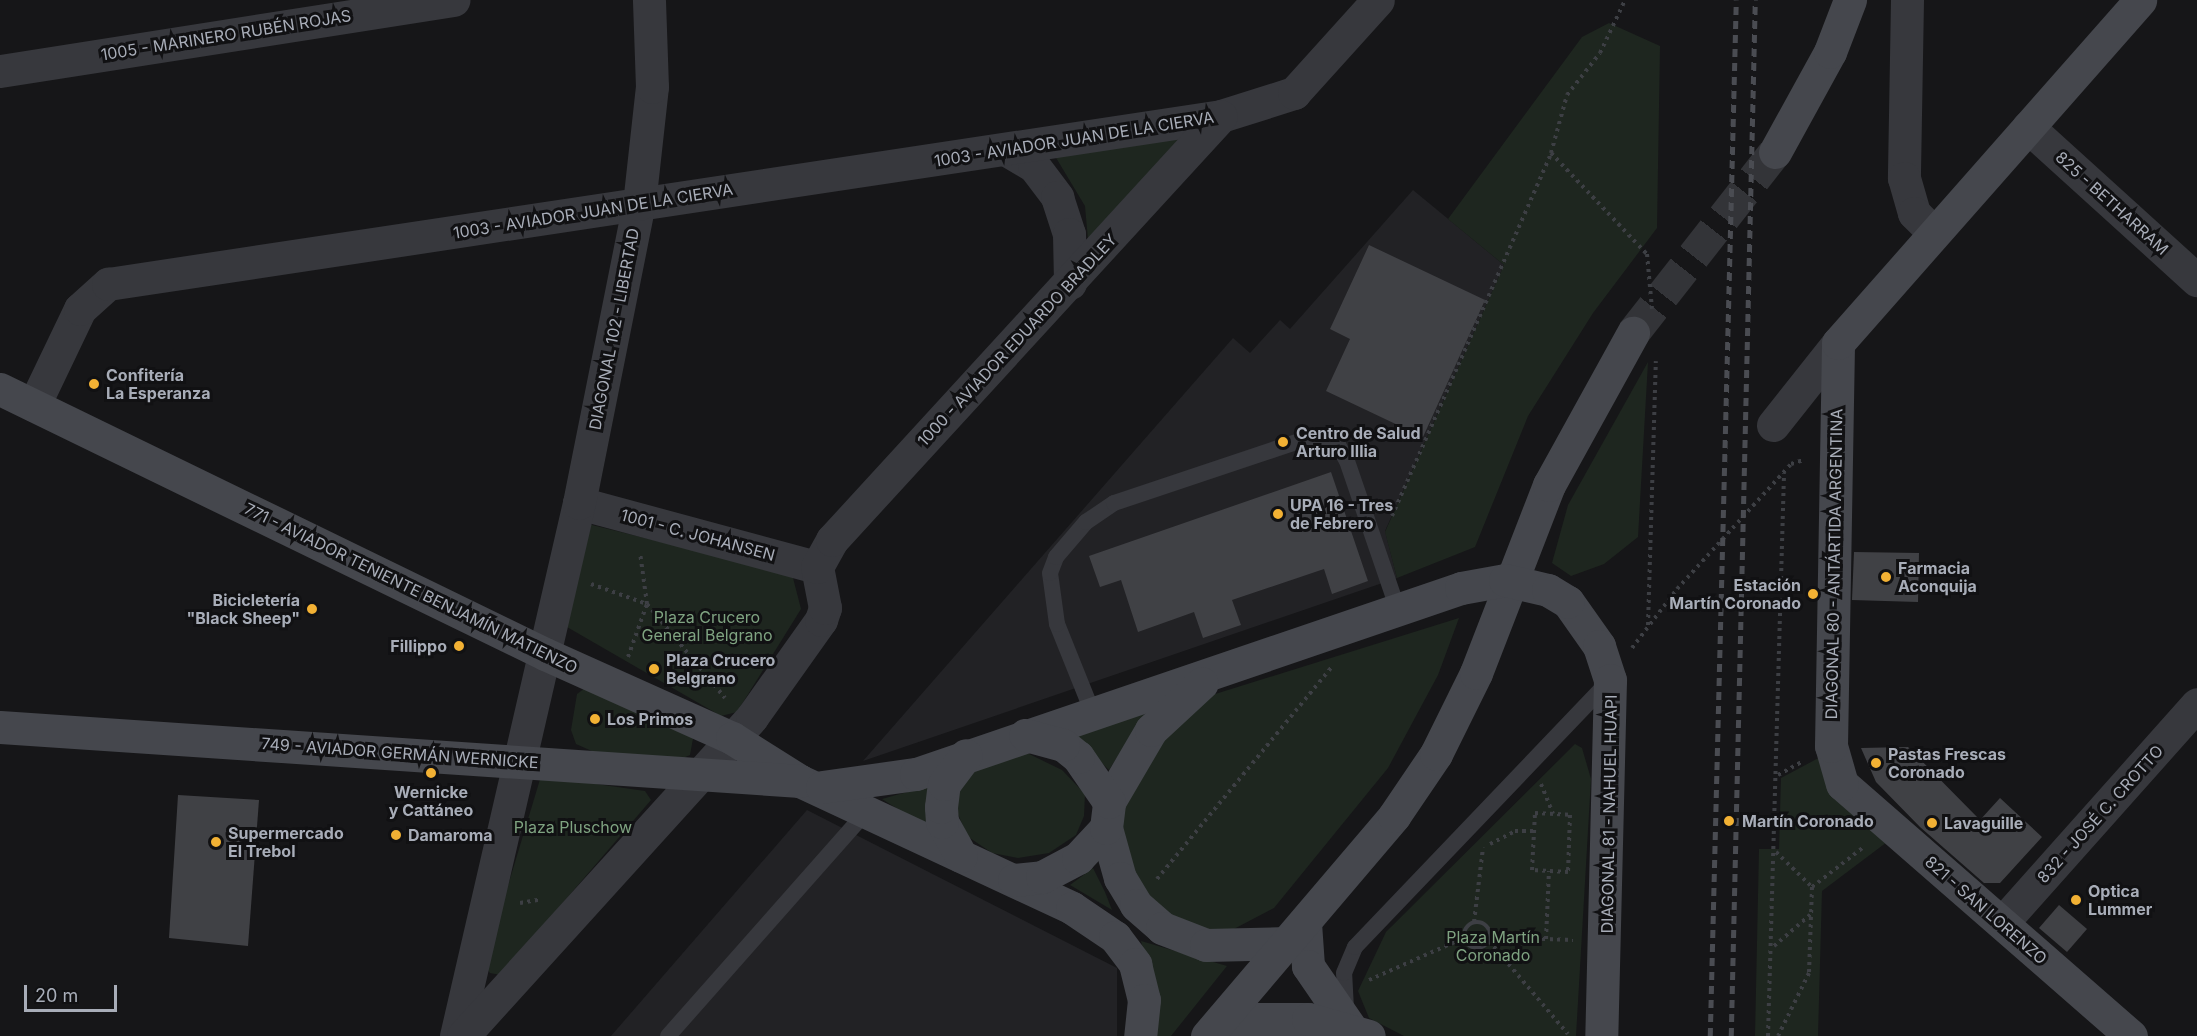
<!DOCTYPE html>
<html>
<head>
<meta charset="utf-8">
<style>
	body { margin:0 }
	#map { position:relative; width:2197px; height:1036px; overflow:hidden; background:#161618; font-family:Inter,sans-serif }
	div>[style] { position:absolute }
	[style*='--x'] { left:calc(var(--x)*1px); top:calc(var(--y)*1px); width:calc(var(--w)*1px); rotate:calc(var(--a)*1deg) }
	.built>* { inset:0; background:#222225 }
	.green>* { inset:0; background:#1e261f }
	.building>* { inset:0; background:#404145 }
	.secondary-tunnel>* { height:33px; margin-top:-16.5px; transform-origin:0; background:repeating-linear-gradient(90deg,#333438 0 33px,transparent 0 49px) }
	.path>* { height:4px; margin-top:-2px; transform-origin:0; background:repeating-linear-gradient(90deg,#3d3f44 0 3px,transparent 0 7.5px) }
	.path>.ring { margin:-2px; padding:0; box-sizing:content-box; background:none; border:4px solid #3d3f44; border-radius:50% }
	.lane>* { height:16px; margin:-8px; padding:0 8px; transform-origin:8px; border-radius:8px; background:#37383d }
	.street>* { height:33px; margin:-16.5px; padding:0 16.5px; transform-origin:16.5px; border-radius:16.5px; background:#37383d }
	.secondary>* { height:33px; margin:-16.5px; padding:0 16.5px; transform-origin:16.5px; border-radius:16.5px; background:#45474d }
	.rail>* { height:4.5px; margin-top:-2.25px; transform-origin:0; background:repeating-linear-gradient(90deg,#4a4c52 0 8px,transparent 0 14px) }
	.secondary-bridge>* { height:33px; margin:-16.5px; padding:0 16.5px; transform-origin:16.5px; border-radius:16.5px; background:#45474d }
	.dots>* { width:16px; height:16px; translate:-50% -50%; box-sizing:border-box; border:3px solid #111113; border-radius:50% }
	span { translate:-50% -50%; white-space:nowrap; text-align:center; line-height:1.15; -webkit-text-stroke:6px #111113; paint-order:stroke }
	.street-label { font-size:16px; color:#a8adb8 }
	.poi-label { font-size:16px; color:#a8adb8; font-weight:700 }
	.left { translate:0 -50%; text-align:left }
	.right { translate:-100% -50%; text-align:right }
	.park-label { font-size:16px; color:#7fa381 }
	.scale { position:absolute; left:24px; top:985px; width:93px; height:27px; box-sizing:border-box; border:3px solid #a8adb8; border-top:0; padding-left:8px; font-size:18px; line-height:21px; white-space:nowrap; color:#a8adb8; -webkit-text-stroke:4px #111113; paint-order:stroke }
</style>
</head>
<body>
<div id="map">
	<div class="built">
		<i style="clip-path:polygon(1413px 190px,1504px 265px,1385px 531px,1397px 578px,863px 761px,1233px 338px,1250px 353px,1280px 320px,1290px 329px)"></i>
		<i style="clip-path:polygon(807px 810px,1117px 968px,1117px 1036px,611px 1036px)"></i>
	</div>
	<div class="green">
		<i style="clip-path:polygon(1609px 23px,1660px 46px,1657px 228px,1593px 313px,1528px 416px,1475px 547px,1397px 578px,1385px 532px,1504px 265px,1448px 219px,1582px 37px)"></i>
		<i style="clip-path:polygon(1191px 132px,1088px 239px,1085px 206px,1055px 156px)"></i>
		<i style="clip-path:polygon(1648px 362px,1638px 537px,1604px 564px,1571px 576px,1552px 563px,1568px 505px)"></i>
		<i style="clip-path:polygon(584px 523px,792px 574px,801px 609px,737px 712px,721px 716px,567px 627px)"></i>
		<i style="clip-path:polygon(1459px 618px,1438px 675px,1388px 768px,1274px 908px,1232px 930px,1206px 929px,1166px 916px,1135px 880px,1124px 846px,1122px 803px,1152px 744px,1196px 700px)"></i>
		<i style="clip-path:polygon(585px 688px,694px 733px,690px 755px,681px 759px,594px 752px,576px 744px,571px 730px,577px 694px)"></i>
		<i style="clip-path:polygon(1150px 706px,1109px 770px,1070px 732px)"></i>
		<i style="clip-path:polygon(1575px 744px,1582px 748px,1591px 779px,1576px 1036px,1404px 1036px,1369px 1018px,1358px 991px,1386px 932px)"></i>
		<i style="clip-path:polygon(1027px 753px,1062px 770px,1085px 794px,1084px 816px,1076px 835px,1049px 853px,1018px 858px,992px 853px,967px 836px,956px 809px,959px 781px,983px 760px)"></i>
		<i style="clip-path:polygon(1826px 754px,1891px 839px,1822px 891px,1818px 1036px,1755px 1036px,1759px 849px,1779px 849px,1781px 778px)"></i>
		<i style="clip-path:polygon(541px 776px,645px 791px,651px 800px,501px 975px,490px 973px,484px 965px)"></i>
		<i style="clip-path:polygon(931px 786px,927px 828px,882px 799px,896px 795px)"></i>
		<i style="clip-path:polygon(1093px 868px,1105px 892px,1112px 910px,1070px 885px)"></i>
		<i style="clip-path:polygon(1141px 941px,1227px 966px,1171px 1036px,1151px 1036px,1155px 1002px)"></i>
	</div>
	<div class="building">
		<i style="clip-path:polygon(1369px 245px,1485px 300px,1423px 437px,1326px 391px,1350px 339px,1330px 329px)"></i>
		<i style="clip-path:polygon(1331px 472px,1368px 581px,1332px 594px,1324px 569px,1232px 600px,1241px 625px,1203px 638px,1194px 612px,1138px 632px,1121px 580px,1100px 587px,1089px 556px)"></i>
		<i style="clip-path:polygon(1854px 552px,1919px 553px,1918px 602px,1852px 600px)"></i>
		<i style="clip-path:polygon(1908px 747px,1980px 820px,2000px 798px,2042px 837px,2000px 883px,1984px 883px,1920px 827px,1876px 782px,1861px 748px)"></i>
		<i style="clip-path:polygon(178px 795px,259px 800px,248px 946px,169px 938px)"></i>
		<i style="clip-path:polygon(2059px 905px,2087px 929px,2067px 952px,2039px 928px)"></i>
	</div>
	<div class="secondary-tunnel">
		<i style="--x:1633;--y:333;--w:230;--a:-51.9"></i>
	</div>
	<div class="path">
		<i style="--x:1551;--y:153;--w:139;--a:46.5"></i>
		<i style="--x:1647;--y:254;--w:55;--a:84.8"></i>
		<i style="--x:1392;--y:516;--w:396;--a:-66.3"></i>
		<i style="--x:1551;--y:153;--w:60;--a:-74.6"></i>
		<i style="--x:1567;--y:95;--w:53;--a:-51.8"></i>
		<i style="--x:1600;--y:53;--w:59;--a:-64.7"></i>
		<i style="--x:591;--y:584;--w:59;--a:19.7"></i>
		<i style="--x:647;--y:604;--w:122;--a:50.3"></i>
		<i style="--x:1648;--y:625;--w:264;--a:-88.3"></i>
		<i style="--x:1632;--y:648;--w:74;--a:-52.7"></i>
		<i style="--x:1677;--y:589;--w:169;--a:-47.6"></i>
		<i style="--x:1791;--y:464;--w:13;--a:-18"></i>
		<i style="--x:628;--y:657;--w:56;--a:-70.3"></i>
		<i style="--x:647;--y:604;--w:52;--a:-97.7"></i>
		<i style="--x:1778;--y:775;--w:29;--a:-29"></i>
		<i style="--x:1541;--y:784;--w:32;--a:68"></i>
		<i style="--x:1535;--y:813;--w:35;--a:3"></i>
		<i style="--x:1570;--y:815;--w:57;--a:92"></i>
		<i style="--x:1568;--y:872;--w:36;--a:-177"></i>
		<i style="--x:1532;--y:870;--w:57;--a:-87"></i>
		<i style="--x:1490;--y:844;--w:28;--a:-27"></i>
		<i style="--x:1515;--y:831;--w:19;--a:0"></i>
		<i style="--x:1776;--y:852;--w:50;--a:44.2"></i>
		<i style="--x:1812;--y:887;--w:86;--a:92"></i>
		<i style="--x:1809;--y:973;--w:70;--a:116.2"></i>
		<i style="--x:1157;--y:879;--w:275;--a:-50.5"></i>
		<i style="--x:1812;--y:887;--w:67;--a:-37.7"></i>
		<i style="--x:520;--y:903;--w:22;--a:-10"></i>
		<i class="ring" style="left:1464px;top:922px;width:22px;height:22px"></i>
		<i style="--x:1474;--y:922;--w:75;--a:-83.1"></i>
		<i style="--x:1490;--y:937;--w:83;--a:2.1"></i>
		<i style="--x:1546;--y:939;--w:68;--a:-87.5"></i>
		<i style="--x:1489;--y:941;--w:122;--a:49.7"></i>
		<i style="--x:1774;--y:946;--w:49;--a:-40.9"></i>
		<i style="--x:1369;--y:980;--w:104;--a:-23.9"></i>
		<i style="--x:1768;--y:1036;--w:563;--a:-88.37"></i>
	</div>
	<div class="lane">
		<i style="--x:1092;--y:711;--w:94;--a:-111.9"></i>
		<i style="--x:1057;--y:624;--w:51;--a:-97.8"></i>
		<i style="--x:1050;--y:573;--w:17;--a:-69"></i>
		<i style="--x:1056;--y:557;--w:46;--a:-49.4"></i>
		<i style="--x:1086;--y:522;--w:34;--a:-34"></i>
		<i style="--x:1114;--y:503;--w:201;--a:-18.5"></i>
		<i style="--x:1305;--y:439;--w:19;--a:-3"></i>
		<i style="--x:1324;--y:438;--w:16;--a:27"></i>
		<i style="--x:1338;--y:445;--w:18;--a:61"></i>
		<i style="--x:1347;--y:461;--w:154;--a:71.1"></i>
		<i style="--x:1346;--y:1009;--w:36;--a:-93"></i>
		<i style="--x:1344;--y:973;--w:28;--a:-67"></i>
		<i style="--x:1355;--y:947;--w:366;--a:-46.3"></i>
		<i style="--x:668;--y:1036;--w:302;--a:-48.5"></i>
	</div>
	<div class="street">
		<i style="--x:1907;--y:0;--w:178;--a:91"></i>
		<i style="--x:1904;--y:178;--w:36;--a:74"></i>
		<i style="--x:1914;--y:213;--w:25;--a:45"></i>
		<i style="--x:0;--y:71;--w:459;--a:-8.9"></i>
		<i style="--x:2028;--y:127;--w:228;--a:42.2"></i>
		<i style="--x:1007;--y:150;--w:31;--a:31"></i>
		<i style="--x:1034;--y:166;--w:39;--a:53"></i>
		<i style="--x:1057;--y:197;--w:39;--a:72"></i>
		<i style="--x:1069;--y:234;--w:49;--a:88.8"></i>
		<i style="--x:34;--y:405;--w:106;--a:-64.4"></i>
		<i style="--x:80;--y:309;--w:38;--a:-42"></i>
		<i style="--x:108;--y:284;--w:1126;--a:-8.58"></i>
		<i style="--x:1221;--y:116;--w:77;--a:-17.5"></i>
		<i style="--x:1294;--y:93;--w:125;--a:-47.9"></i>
		<i style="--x:1773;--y:425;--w:105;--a:-51.6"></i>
		<i style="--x:579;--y:503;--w:246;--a:15.1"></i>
		<i style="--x:2002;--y:923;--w:293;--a:-48.3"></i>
		<i style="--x:456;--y:1036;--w:547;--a:-77.01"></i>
		<i style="--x:579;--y:503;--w:305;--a:-78.7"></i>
		<i style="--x:639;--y:204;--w:118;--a:-83.7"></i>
		<i style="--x:652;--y:87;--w:87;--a:-92"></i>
		<i style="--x:463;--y:1036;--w:430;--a:-47.8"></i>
		<i style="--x:752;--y:717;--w:119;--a:-54.6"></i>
		<i style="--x:821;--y:620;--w:13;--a:-72"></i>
		<i style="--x:825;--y:608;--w:42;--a:-101"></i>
		<i style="--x:817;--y:567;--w:31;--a:-61"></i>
		<i style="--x:832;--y:540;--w:575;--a:-47.47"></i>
	</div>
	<div class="secondary">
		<i style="--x:1775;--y:152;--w:114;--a:-61.2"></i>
		<i style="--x:1830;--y:52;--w:56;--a:-69"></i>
		<i style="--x:0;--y:389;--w:606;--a:25.93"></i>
		<i style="--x:545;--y:654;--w:205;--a:24.2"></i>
		<i style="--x:732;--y:738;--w:80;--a:32.3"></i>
		<i style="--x:800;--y:781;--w:300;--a:25"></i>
		<i style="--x:1072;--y:908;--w:52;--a:34"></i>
		<i style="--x:1115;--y:937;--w:34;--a:53"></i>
		<i style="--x:1135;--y:964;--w:37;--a:76"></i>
		<i style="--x:1144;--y:1000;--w:36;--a:96"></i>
		<i style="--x:1568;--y:602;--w:54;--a:54.8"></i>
		<i style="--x:1599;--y:646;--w:36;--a:72"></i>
		<i style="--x:1610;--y:680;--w:356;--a:91.4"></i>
		<i style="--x:0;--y:727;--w:802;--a:3.86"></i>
		<i style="--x:822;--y:787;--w:95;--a:-7.9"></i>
		<i style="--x:916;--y:774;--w:576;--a:-18.84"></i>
		<i style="--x:1109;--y:802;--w:83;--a:-59.7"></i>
		<i style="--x:1151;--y:730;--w:69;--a:-42.7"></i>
		<i style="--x:1106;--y:828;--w:52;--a:74.4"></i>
		<i style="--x:1120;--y:878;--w:31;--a:59"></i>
		<i style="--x:1136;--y:905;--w:35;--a:41"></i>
		<i style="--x:1162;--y:928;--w:47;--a:21.1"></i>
		<i style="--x:1206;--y:945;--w:81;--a:-1.4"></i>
		<i style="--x:961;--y:856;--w:39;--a:-119"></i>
		<i style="--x:942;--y:822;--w:15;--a:-94"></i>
		<i style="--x:941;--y:807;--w:23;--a:-83"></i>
		<i style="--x:944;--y:784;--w:36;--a:-53"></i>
		<i style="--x:1014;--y:880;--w:28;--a:-6"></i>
		<i style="--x:1042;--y:877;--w:41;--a:-27.8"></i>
		<i style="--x:1078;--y:858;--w:41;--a:-47"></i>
		<i style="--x:1106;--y:828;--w:26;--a:-83"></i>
		<i style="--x:1109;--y:802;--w:55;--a:-124.6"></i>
		<i style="--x:1078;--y:757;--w:19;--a:-141"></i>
		<i style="--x:1063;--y:745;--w:39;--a:-165"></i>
		<i style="--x:1305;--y:923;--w:43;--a:86"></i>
		<i style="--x:1308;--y:966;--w:74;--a:55.5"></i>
		<i style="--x:1222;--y:1019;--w:86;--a:0"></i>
		<i style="--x:1308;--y:1019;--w:63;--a:15.6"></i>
		<i style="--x:1207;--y:1036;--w:289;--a:-49.6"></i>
		<i style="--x:1394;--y:816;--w:75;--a:-55.9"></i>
		<i style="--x:1436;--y:754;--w:90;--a:-63.7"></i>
		<i style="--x:1476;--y:673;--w:202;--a:-68.8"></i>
		<i style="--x:1549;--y:485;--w:174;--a:-61.1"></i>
		<i style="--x:2131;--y:1036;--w:383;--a:-138.9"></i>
		<i style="--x:1842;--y:784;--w:40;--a:-106"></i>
		<i style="--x:1831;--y:746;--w:403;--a:-89"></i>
		<i style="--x:1838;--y:343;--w:457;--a:-48.6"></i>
	</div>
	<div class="rail">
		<i style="--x:1710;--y:1036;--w:1036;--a:-88.56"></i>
		<i style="--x:1731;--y:1036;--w:1036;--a:-88.67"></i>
	</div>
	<div class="secondary-bridge">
		<i style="--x:1461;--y:588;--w:45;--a:-10.3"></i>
		<i style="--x:1505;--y:580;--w:44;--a:13.1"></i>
		<i style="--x:1548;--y:590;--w:23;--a:31"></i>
	</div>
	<div class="dots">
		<i style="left:94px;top:384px;background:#f2b134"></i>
		<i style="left:1283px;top:442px;background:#f2b134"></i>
		<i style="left:1278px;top:514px;background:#f2b134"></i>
		<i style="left:1886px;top:577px;background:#f2b134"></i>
		<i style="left:1813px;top:594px;background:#f2b134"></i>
		<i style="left:312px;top:609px;background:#f2b134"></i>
		<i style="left:459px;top:646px;background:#f2b134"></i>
		<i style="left:654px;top:669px;background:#f2b134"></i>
		<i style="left:595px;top:719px;background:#f2b134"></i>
		<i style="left:1876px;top:763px;background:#f2b134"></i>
		<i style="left:431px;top:773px;background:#f2b134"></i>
		<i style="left:1729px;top:821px;background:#f2b134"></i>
		<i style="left:1932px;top:823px;background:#f2b134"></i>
		<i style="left:396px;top:835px;background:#f2b134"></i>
		<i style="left:216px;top:842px;background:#f2b134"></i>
		<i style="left:2076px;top:900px;background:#f2b134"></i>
	</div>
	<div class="street-label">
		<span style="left:226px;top:35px;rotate:-9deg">1005 - MARINERO RUBÉN ROJAS</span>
		<span style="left:1074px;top:139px;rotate:-9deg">1003 - AVIADOR JUAN DE LA CIERVA</span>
		<span style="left:2112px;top:203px;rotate:42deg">825 - BETHARRAM</span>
		<span style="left:593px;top:211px;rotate:-9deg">1003 - AVIADOR JUAN DE LA CIERVA</span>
		<span style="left:614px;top:329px;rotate:-79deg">DIAGONAL 102 - LIBERTAD</span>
		<span style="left:1017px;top:340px;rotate:-47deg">1000 - AVIADOR EDUARDO BRADLEY</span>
		<span style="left:698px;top:535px;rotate:15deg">1001 - C. JOHANSEN</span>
		<span style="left:1834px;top:564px;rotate:-89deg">DIAGONAL 80 - ANTÁRTIDA ARGENTINA</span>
		<span style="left:411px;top:588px;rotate:26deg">771 - AVIADOR TENIENTE BENJAMÍN MATIENZO</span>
		<span style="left:400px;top:753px;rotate:4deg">749 - AVIADOR GERMÁN WERNICKE</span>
		<span style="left:1609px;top:814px;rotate:-89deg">DIAGONAL 81 - NAHUEL HUAPI</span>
		<span style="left:2100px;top:814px;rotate:-48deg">832 - JOSÉ C. CROTTO</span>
		<span style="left:1986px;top:910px;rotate:41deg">821 - SAN LORENZO</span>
	</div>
	<div class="poi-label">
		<span class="left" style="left:106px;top:384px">Confitería<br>La Esperanza</span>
		<span class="left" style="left:1296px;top:442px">Centro de Salud<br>Arturo Illia</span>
		<span class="left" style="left:1290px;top:514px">UPA 16 - Tres<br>de Febrero</span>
		<span class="left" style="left:1898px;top:577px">Farmacia<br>Aconquija</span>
		<span class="right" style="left:1801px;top:594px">Estación<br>Martín Coronado</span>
		<span class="right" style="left:300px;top:609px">Bicicletería<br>"Black Sheep"</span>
		<span class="right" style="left:447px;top:646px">Fillippo</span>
		<span class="left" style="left:666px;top:669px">Plaza Crucero<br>Belgrano</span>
		<span class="left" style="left:607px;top:719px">Los Primos</span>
		<span class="left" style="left:1888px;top:763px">Pastas Frescas<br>Coronado</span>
		<span style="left:431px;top:801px">Wernicke<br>y Cattáneo</span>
		<span class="left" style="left:1742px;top:821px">Martín Coronado</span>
		<span class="left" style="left:1944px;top:823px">Lavaguille</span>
		<span class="left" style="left:228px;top:842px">Supermercado<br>El Trebol</span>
		<span class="left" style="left:408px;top:835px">Damaroma</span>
		<span class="left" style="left:2088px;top:900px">Optica<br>Lummer</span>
	</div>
	<div class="park-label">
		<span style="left:707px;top:626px">Plaza Crucero<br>General Belgrano</span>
		<span style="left:573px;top:827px">Plaza Pluschow</span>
		<span style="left:1493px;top:946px">Plaza Martín<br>Coronado</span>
	</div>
	<div class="scale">20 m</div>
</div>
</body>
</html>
